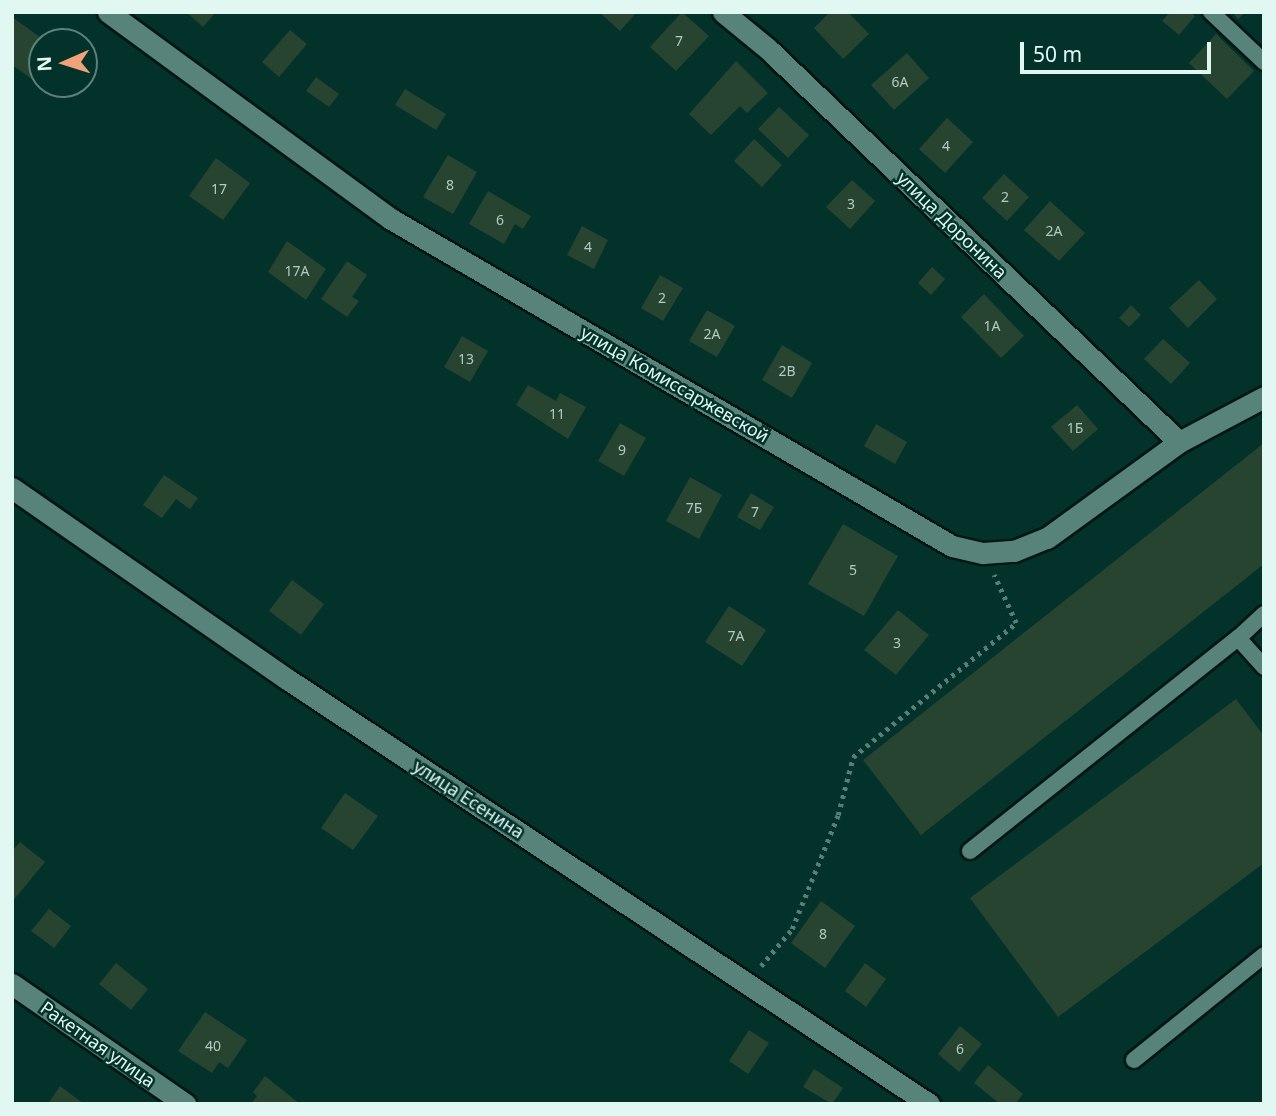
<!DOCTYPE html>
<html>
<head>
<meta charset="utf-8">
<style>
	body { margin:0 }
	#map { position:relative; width:1276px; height:1116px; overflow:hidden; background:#03322b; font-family:"Noto Sans",sans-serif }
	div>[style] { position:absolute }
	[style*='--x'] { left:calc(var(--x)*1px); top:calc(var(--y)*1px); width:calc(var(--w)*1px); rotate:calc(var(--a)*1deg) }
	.building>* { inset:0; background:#274430 }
	.path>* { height:4.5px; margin-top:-2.25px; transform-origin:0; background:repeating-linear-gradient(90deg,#597e78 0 3.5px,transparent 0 8.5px) }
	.roads { filter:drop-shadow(2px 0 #021713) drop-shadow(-2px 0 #021713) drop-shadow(0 2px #021713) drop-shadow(0 -2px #021713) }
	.lane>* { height:16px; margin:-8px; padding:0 8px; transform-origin:8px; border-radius:8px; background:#58837a }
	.street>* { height:21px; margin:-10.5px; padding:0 10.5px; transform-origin:10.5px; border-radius:10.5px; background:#58837a }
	span { translate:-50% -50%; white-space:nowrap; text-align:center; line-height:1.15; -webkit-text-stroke:5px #03322b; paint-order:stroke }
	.number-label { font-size:14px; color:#b2cac2 }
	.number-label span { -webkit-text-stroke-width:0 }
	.street-label { font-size:18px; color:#e1f7f2 }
	.frame { position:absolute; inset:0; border:14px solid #e1f7f2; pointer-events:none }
	.north { position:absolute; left:28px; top:28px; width:70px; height:70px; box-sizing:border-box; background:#03322b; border:2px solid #5c817b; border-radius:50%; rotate:267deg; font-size:19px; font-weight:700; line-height:28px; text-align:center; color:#e1f7f2 }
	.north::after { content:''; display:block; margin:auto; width:24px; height:32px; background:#f0a279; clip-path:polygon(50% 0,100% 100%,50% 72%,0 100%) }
	.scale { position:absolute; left:1020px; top:42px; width:191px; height:32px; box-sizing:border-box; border:4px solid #e1f7f2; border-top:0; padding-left:9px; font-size:21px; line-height:24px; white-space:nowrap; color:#e1f7f2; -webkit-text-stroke:5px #03322b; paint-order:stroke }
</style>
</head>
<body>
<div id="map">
	<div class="building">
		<i style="clip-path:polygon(186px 12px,216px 12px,203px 27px)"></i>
		<i style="clip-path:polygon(599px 12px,637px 12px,620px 31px)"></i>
		<i style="clip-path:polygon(682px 12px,709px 36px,676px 71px,650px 47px)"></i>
		<i style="clip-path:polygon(830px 12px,848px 12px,869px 34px,843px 59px,814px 28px)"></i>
		<i style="clip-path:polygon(1170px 12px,1190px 12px,1195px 16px,1179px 35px,1162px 21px)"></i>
		<i style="clip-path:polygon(1232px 12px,1246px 12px,1238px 19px)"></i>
		<i style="clip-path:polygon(12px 17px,47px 42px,42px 42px,42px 72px,35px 81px,12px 65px)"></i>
		<i style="clip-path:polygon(290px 30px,307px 44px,279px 77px,262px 62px)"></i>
		<i style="clip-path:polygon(1216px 34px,1254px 71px,1227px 99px,1189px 63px)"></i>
		<i style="clip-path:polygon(907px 53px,929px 78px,894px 110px,871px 85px)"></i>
		<i style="clip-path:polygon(736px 61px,768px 93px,747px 113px,740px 106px,711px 135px,689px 114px)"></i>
		<i style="clip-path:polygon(316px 77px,339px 94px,329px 107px,306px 91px)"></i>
		<i style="clip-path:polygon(405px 89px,446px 114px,436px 130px,395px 105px)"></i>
		<i style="clip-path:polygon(779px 107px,809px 135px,788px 158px,758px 129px)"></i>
		<i style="clip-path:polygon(947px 118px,973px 142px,945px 173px,919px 149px)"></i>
		<i style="clip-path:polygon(754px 139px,782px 165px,762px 187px,734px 161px)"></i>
		<i style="clip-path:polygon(448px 155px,477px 172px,453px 214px,423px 197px)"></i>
		<i style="clip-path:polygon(216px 158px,250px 183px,223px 220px,189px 196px)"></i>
		<i style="clip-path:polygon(1004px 174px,1029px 197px,1007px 221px,982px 198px)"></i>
		<i style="clip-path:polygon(852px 180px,875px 201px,850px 229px,826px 207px)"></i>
		<i style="clip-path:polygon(488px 191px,531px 216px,523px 229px,515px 224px,504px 244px,469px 224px)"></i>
		<i style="clip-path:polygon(1050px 201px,1085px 233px,1059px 261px,1024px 230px)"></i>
		<i style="clip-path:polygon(582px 226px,608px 240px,594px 269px,567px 255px)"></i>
		<i style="clip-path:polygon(287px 241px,326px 269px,306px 300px,268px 272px)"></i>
		<i style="clip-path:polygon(347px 261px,367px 275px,352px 297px,359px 301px,347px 317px,321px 299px)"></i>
		<i style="clip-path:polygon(932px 267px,945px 279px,931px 295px,918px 283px)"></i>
		<i style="clip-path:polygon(660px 275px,683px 288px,663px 321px,641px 308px)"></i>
		<i style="clip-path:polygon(1199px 280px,1217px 299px,1188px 328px,1169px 308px)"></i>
		<i style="clip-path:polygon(984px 294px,1024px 336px,1001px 358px,961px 317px)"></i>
		<i style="clip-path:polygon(1131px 305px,1141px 315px,1129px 327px,1119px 318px)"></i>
		<i style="clip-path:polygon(707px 310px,735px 326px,717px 357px,689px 341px)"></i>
		<i style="clip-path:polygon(462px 336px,488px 351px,470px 382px,444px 367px)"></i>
		<i style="clip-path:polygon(1163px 339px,1190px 363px,1171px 384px,1144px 359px)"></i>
		<i style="clip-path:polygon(782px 345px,812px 363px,792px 398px,762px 380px)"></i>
		<i style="clip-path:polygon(528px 385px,556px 401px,560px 393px,586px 407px,568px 439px,516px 405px)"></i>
		<i style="clip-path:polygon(1077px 405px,1098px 429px,1073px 451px,1051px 427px)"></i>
		<i style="clip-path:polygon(620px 423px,646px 438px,624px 476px,598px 461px)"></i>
		<i style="clip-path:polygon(876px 424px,907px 442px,895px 464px,864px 446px)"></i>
		<i style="clip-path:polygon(1264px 443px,1264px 564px,921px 835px,863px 760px)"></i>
		<i style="clip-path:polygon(164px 475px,198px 498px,190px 509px,176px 499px,162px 518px,143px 505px)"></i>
		<i style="clip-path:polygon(690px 477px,722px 495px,699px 539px,666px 521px)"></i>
		<i style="clip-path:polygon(751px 493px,774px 507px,760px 530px,737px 517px)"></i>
		<i style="clip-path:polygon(843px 524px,898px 556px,864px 616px,808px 584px)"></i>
		<i style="clip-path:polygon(292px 580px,324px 604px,301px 635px,269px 611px)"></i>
		<i style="clip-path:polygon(729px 606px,766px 630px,742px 666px,705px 642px)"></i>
		<i style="clip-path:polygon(898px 610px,929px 635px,896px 675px,864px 650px)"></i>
		<i style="clip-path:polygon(1236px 699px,1264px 736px,1264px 863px,1058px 1017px,970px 898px)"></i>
		<i style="clip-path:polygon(345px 793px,378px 816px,353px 850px,321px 828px)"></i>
		<i style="clip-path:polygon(20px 842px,45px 862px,12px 902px,12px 851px)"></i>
		<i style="clip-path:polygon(821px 901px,855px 926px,825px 968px,791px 943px)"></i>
		<i style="clip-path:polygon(49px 909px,71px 926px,54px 948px,31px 931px)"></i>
		<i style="clip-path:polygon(116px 963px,148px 989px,131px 1010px,99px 984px)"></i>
		<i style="clip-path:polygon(865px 963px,886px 979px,866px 1007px,845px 991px)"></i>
		<i style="clip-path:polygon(205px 1012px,247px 1040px,228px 1068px,219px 1062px,212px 1073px,178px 1051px)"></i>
		<i style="clip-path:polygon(960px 1026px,982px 1044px,959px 1072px,938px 1054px)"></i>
		<i style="clip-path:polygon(749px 1030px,769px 1043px,748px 1074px,729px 1061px)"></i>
		<i style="clip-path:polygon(988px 1065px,1023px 1094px,1015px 1104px,1000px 1104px,974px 1083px)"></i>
		<i style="clip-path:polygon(814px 1069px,843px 1088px,832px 1104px,803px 1087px)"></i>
		<i style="clip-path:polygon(265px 1076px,300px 1104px,251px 1104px,257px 1096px,253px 1092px)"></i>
		<i style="clip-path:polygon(60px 1086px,84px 1104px,48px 1104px)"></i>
	</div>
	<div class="path">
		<i style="--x:761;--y:966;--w:48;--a:-50"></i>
		<i style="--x:792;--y:929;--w:123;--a:-68"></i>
		<i style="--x:838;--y:815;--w:60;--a:-75.5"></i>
		<i style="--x:853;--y:757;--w:211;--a:-39.4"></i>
		<i style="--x:1016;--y:623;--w:53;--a:-114.6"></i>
	</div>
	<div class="roads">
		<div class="lane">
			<i style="--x:1211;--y:12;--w:73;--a:43.3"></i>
			<i style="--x:1264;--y:614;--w:35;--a:137"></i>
			<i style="--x:1238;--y:638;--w:39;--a:48"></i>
			<i style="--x:970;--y:851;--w:342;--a:-38.5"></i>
			<i style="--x:1134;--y:1060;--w:167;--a:-38.9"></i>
		</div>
		<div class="street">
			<i style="--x:108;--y:12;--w:351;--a:36.2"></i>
			<i style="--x:391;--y:219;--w:649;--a:30.24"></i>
			<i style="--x:952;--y:546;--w:32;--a:13"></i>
			<i style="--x:983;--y:553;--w:31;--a:-4"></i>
			<i style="--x:1014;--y:551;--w:35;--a:-22"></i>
			<i style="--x:1047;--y:538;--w:163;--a:-36"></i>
			<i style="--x:1179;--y:442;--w:96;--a:-27.9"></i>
			<i style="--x:723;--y:12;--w:57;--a:39.3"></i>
			<i style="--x:767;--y:48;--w:570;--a:43.72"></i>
			<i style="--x:12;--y:488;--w:335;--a:34.8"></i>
			<i style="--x:287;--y:679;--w:770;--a:33.5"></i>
			<i style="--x:12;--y:984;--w:211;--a:34.7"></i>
		</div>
	</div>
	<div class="number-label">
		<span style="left:679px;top:41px">7</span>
		<span style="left:900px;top:82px">6А</span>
		<span style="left:946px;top:146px">4</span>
		<span style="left:450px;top:185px">8</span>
		<span style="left:219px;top:189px">17</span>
		<span style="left:1005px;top:197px">2</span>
		<span style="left:851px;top:204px">3</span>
		<span style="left:500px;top:220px">6</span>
		<span style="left:1054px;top:231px">2А</span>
		<span style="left:588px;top:247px">4</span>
		<span style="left:297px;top:271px">17А</span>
		<span style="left:662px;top:298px">2</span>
		<span style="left:992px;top:326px">1А</span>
		<span style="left:712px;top:334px">2А</span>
		<span style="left:466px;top:359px">13</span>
		<span style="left:787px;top:371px">2В</span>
		<span style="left:557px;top:414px">11</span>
		<span style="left:1075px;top:428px">1Б</span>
		<span style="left:622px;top:450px">9</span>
		<span style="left:694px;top:508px">7Б</span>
		<span style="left:755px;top:512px">7</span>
		<span style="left:853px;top:570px">5</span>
		<span style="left:736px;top:636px">7А</span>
		<span style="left:897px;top:643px">3</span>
		<span style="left:823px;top:934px">8</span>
		<span style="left:213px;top:1046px">40</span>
		<span style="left:960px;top:1049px">6</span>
	</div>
	<div class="street-label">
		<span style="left:952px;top:225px;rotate:44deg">улица Доронина</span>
		<span style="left:675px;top:384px;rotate:30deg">улица Комиссаржевской</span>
		<span style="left:469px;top:799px;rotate:33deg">улица Есенина</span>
		<span style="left:98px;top:1044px;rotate:35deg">Ракетная улица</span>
	</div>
	<div class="frame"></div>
	<div class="north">N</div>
	<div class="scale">50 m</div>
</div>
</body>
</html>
